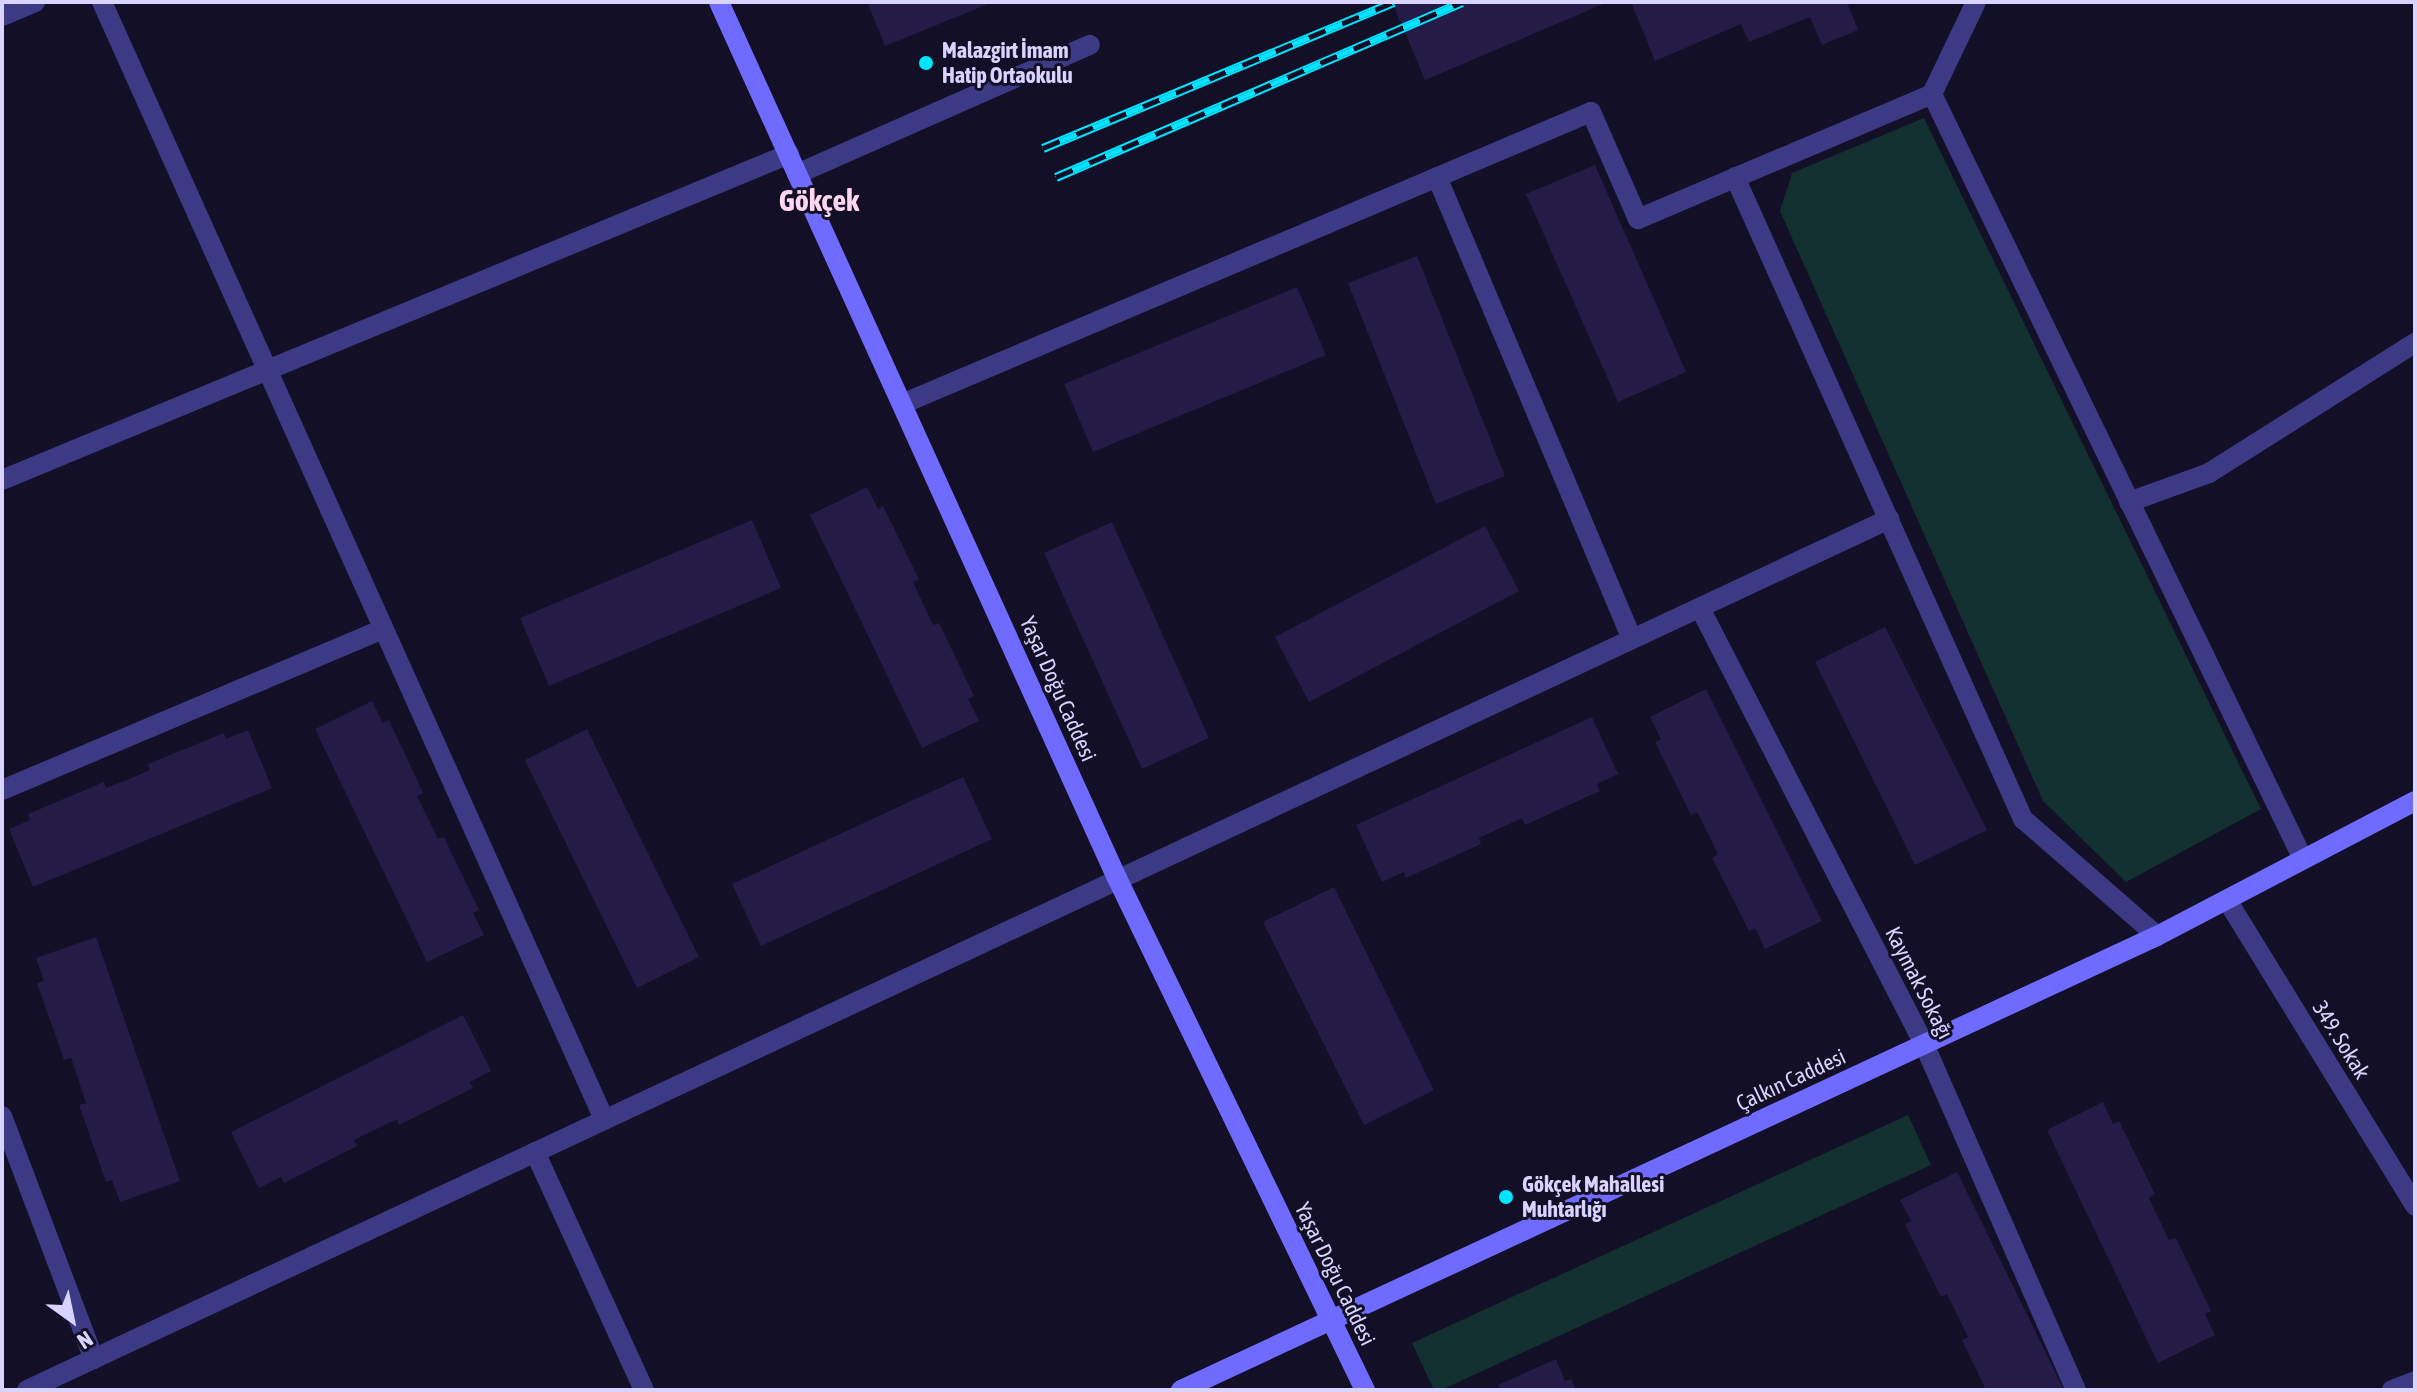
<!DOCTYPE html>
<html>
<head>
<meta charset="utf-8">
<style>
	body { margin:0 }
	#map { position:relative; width:2417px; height:1392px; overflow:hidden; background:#130f26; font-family:"Asap Condensed",sans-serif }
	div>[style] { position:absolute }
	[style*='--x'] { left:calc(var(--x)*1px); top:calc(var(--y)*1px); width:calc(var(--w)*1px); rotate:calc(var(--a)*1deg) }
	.green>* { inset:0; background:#12302f }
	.building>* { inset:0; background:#241b47 }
	.street>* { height:20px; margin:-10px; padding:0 10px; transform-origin:10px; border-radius:10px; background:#3d3a85 }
	.secondary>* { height:20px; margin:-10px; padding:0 10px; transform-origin:10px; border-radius:10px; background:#6f6bff }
	.rail>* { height:9px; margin-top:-4.5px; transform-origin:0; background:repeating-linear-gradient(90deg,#130f26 0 18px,#00e5ff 0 36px); box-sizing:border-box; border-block:2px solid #00e5ff }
	.dots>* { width:22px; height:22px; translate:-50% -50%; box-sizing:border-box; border:4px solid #130f26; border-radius:50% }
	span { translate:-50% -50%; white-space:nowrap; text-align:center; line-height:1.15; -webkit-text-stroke:6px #130f26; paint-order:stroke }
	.poi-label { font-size:22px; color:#d9d4ff; font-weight:700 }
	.left { translate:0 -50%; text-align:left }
	.street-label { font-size:22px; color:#d9d4ff }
	.district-label { font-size:30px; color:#ffd6f0; font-weight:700 }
	.frame { position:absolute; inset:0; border:4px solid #d9d4ff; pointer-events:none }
	.north { position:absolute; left:32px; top:1280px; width:80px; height:80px; -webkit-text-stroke:6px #130f26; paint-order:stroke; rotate:147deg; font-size:22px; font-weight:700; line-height:32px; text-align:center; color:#d9d4ff }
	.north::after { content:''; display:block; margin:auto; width:28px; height:36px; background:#d9d4ff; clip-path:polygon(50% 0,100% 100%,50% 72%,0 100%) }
</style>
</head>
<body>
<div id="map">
	<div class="green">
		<i style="clip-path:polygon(1924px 118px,2261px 809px,2126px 882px,2043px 801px,1780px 211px,1792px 173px)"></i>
		<i style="clip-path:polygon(1908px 1115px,1931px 1165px,1441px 1390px,1434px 1390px,1412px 1343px)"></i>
	</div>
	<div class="building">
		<i style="clip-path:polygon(867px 2px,993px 2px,885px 46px)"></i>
		<i style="clip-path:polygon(1392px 2px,1608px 2px,1425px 80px)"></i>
		<i style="clip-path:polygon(1631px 2px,1847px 2px,1858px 30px,1822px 45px,1810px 17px,1749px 42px,1741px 24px,1655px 61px)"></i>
		<i style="clip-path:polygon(1595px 165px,1686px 372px,1618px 402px,1526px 194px)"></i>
		<i style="clip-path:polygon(1417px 256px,1505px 476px,1436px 504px,1348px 283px)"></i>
		<i style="clip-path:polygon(1297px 287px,1326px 355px,1093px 452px,1064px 384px)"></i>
		<i style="clip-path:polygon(867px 487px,878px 509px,883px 506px,919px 579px,913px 582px,933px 625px,939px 623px,974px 696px,968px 699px,979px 721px,922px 748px,810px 515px)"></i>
		<i style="clip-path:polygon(752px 520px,781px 588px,549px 686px,520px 618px)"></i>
		<i style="clip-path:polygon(1112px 522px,1209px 738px,1142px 769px,1044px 553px)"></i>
		<i style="clip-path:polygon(1485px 526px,1519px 591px,1309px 702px,1275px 637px)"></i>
		<i style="clip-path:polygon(1885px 627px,1987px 830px,1915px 865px,1815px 662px)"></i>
		<i style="clip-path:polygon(1706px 689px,1822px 921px,1765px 949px,1755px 928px,1749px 931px,1712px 858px,1718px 854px,1697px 812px,1691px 815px,1655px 742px,1661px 739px,1650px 717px)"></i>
		<i style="clip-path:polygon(372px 701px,383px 723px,389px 720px,423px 793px,417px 796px,438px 839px,444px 837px,479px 910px,473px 913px,484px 935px,427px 962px,315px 729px)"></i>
		<i style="clip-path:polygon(1592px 717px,1618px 774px,1597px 784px,1600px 791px,1525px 825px,1522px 818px,1479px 838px,1481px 844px,1406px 878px,1404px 872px,1382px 882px,1356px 825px)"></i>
		<i style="clip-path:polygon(587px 729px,699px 957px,637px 988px,525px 760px)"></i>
		<i style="clip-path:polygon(248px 730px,272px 788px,33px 887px,9px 829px,30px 820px,28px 814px,104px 782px,106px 788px,129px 779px,150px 770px,148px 764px,224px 733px,226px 739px)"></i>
		<i style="clip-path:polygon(963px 777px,992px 839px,761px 946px,732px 884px)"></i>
		<i style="clip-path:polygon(1334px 887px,1434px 1090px,1364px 1125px,1263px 922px)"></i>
		<i style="clip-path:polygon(96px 937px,180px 1181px,120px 1202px,112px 1180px,106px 1182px,79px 1105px,86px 1103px,71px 1058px,64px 1060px,37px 983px,44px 981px,36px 958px)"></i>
		<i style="clip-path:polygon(463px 1015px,491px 1071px,470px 1082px,473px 1088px,399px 1125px,397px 1119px,354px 1140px,357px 1146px,284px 1183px,281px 1177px,259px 1188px,231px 1132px)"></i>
		<i style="clip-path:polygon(2103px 1102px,2113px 1124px,2119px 1121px,2155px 1194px,2149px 1198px,2169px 1240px,2176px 1238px,2211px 1311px,2205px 1314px,2215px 1335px,2158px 1363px,2047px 1130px)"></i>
		<i style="clip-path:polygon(1957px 1172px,2014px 1288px,2064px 1390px,1986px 1390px,1962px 1340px,1968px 1337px,1947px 1294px,1941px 1297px,1905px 1224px,1911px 1221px,1900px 1200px)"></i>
		<i style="clip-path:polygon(1556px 1359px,1565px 1381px,1571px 1379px,1576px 1390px,1500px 1390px,1498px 1385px)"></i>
	</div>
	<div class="street">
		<i style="--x:102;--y:2;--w:1225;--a:65.8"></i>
		<i style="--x:2;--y:16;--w:36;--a:-23"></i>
		<i style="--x:1932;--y:94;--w:850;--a:64.13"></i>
		<i style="--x:797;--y:174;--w:320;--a:-23.8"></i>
		<i style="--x:1437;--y:177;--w:501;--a:67.12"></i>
		<i style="--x:1735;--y:177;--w:704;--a:65.84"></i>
		<i style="--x:2023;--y:819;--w:178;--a:41.1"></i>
		<i style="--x:902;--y:404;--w:748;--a:-22.97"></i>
		<i style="--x:1591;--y:112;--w:117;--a:66.3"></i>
		<i style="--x:1638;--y:219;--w:319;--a:-23"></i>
		<i style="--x:1932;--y:94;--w:102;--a:-64.4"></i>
		<i style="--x:2;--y:480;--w:852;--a:-22.5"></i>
		<i style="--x:2129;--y:502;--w:85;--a:-19.9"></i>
		<i style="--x:2209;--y:473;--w:244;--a:-32.3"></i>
		<i style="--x:1700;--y:608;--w:490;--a:62.8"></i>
		<i style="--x:1924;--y:1044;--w:378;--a:66.3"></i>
		<i style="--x:2;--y:790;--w:414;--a:-22.9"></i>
		<i style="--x:2227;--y:900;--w:359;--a:58.4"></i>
		<i style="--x:2;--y:1116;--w:260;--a:69.3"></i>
		<i style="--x:535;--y:1152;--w:262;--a:65.4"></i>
		<i style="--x:27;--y:1390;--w:2056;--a:-25.07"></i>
		<i style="--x:2392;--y:1390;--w:25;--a:-21"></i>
	</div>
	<div class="secondary">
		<i style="--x:719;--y:2;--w:962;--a:65.57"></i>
		<i style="--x:1117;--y:878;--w:569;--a:64.16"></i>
		<i style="--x:1181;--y:1390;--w:1076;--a:-24.95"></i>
		<i style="--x:2157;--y:936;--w:291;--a:-27.6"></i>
	</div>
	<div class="rail">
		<i style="--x:1043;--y:148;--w:380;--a:-22.6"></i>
		<i style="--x:1056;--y:177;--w:442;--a:-23.3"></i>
	</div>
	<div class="dots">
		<i style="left:926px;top:63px;background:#00e5ff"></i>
		<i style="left:1506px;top:1197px;background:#00e5ff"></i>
	</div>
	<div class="poi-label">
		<span class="left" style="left:942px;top:63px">Malazgirt İmam<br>Hatip Ortaokulu</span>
		<span class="left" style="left:1522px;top:1197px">Gökçek Mahallesi<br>Muhtarlığı</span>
	</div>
	<div class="street-label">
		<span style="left:1058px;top:689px;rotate:66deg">Yaşar Doğu Caddesi</span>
		<span style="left:1919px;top:983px;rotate:63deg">Kaymak Sokağı</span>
		<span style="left:2341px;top:1040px;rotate:58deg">349. Sokak</span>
		<span style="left:1791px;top:1080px;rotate:-25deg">Çalkın Caddesi</span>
		<span style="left:1335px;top:1274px;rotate:64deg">Yaşar Doğu Caddesi</span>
	</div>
	<div class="district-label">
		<span style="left:819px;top:200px">Gökçek</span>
	</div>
	<div class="frame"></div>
	<div class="north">N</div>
</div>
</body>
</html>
